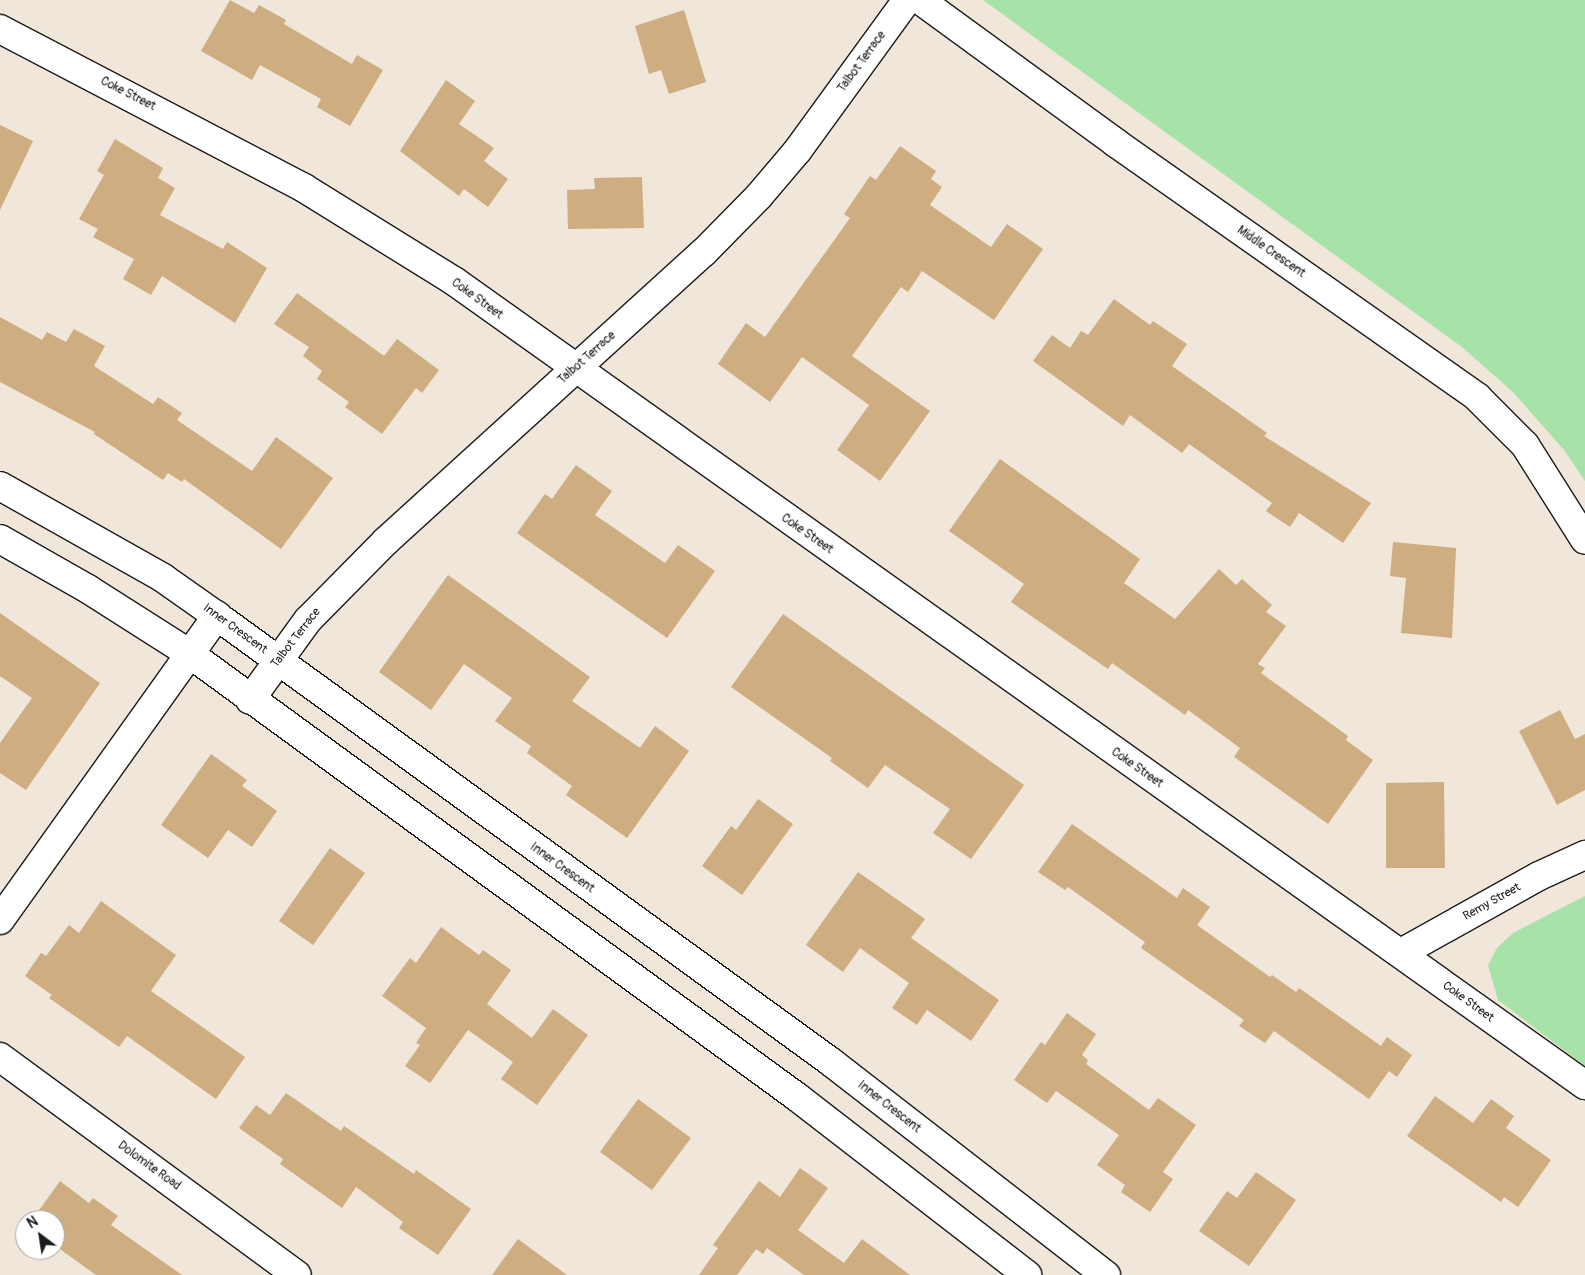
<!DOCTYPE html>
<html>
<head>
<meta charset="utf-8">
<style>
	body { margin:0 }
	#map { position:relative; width:1585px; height:1275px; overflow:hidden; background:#f0e6d9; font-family:Pangolin,sans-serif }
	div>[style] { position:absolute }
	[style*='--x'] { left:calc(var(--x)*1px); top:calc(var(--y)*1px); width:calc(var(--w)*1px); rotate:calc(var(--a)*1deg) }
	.green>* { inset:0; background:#a7e2a8 }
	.building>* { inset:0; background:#cead81 }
	.roads { filter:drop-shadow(1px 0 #1c1c1c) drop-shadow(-1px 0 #1c1c1c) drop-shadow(0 1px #1c1c1c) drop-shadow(0 -1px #1c1c1c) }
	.minor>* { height:28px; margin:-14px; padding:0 14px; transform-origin:14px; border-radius:14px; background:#fff }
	span { translate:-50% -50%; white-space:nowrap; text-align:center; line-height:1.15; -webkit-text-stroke:4px #fff; paint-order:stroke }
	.street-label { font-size:12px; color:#1c1c1c }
	.north { position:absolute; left:15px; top:1210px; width:50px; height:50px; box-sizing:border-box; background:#fff; border:1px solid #a4a4a4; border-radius:50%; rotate:329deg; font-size:14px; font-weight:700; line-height:20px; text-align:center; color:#1c1c1c }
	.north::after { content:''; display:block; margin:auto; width:18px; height:22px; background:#1c1c1c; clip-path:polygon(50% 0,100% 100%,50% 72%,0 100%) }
</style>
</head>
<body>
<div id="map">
	<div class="green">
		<i style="clip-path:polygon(983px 0,1585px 0,1585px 481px,1564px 450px,1514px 393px,1462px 347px)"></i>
		<i style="clip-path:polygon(1585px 896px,1585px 1066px,1498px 1000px,1488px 965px,1497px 948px,1513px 933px)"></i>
	</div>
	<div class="building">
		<i style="clip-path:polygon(230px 0,254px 13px,259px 5px,286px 20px,284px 24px,352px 64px,357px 55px,383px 70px,350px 126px,317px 107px,321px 99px,260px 65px,252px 80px,201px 51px)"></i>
		<i style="clip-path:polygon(684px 10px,706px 82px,669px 94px,661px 70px,649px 74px,635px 26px)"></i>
		<i style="clip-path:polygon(446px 80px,475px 101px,459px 124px,494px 148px,484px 161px,508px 179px,488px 207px,464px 189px,459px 196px,400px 151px)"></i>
		<i style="clip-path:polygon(0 125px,33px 141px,0 210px)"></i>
		<i style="clip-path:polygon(115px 139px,163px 168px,158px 178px,175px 188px,160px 215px,223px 249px,227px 242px,267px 268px,235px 323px,162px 276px,151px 295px,123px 279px,134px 259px,93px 237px,98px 229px,79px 219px,104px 175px,97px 171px)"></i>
		<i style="clip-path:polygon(900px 146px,936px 171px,931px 179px,942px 187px,930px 205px,991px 247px,1007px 224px,1043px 249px,994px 320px,922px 271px,908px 292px,901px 287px,852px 356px,930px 411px,880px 481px,837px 450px,869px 405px,802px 357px,770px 402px,718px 364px,746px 323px,765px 337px,850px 218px,844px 214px,870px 176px,876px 180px)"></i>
		<i style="clip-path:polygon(642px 177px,644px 228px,568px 229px,567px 190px,595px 189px,594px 178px)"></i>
		<i style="clip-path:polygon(297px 293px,384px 356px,397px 339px,439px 370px,422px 393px,416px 388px,382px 434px,345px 407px,349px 402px,317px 379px,322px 371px,303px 356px,309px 347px,274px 324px)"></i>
		<i style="clip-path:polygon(1114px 299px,1150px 325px,1153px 321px,1187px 344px,1172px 366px,1267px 433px,1264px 436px,1371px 503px,1343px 543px,1299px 513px,1290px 527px,1266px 511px,1272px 503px,1189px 444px,1182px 453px,1130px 415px,1123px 426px,1033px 361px,1052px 335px,1070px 348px,1081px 331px,1088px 335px)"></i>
		<i style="clip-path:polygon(0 317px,42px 340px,47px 332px,66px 342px,74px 329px,105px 346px,94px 366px,153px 404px,158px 397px,182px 413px,177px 420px,252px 471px,276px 437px,333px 478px,281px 549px,184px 479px,182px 482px,168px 473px,163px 480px,94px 434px,95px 432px,0 382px)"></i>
		<i style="clip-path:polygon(1000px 459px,1140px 559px,1124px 583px,1175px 619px,1219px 569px,1236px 585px,1242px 579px,1272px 605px,1266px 612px,1286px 626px,1258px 664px,1265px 668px,1261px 673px,1348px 736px,1346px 740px,1373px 760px,1328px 824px,1234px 757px,1240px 748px,1188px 710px,1185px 715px,1112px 663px,1108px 669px,1011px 602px,1024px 584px,949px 531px)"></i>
		<i style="clip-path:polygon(576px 465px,612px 491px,595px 515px,665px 563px,678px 545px,715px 571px,667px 638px,517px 533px,545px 494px,552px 499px)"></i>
		<i style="clip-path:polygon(1393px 542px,1456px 548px,1452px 638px,1401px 633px,1406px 578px,1390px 576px)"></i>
		<i style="clip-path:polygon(448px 575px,590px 677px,572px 701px,640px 748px,655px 726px,689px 751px,627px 838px,566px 795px,572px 786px,527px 753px,531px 746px,495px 721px,512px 698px,464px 664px,431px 710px,379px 672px)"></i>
		<i style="clip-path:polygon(0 613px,100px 683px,26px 790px,0 773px,0 743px,32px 698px,0 676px)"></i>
		<i style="clip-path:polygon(783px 614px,1024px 785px,971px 859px,933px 833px,950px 809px,885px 765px,868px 788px,830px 761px,832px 758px,731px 687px)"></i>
		<i style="clip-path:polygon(1560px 710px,1575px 739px,1585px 734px,1585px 790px,1557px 805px,1519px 731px)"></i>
		<i style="clip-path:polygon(211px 754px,247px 780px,242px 786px,277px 811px,252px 847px,228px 830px,208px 858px,161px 825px)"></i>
		<i style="clip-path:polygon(1444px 782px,1445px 868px,1386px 868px,1386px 783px)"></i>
		<i style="clip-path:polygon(758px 799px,793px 824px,742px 895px,702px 866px,731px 826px,736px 830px)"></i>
		<i style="clip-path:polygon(1072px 824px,1177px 898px,1183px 888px,1210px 907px,1197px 925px,1270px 977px,1272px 975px,1296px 992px,1299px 988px,1381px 1046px,1387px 1037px,1412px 1055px,1397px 1077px,1389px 1071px,1369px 1099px,1274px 1031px,1265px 1043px,1239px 1026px,1244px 1020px,1141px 948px,1145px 942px,1068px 887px,1065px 890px,1038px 872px)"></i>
		<i style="clip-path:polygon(330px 848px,365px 873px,313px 945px,279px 921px)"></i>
		<i style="clip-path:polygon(858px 872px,925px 919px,911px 938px,999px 1000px,971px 1041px,927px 1010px,917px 1025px,892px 1008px,909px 983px,860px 948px,843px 972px,806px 945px)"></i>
		<i style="clip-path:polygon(101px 901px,176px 955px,151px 991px,245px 1057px,216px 1099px,127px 1036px,119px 1047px,49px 998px,52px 995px,25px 976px,41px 953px,46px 956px,69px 925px,79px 933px)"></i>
		<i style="clip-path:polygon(441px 927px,479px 955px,483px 950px,511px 970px,487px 1004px,532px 1038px,553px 1009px,588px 1035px,537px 1105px,501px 1079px,513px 1062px,468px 1030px,430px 1083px,405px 1066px,420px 1045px,416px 1043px,426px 1028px,382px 996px,410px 958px,416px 963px)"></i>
		<i style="clip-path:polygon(1067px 1013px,1096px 1034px,1082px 1055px,1088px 1060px,1086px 1064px,1149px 1110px,1158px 1098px,1196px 1125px,1163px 1172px,1173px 1179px,1150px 1212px,1121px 1192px,1125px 1185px,1097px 1165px,1119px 1135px,1056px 1091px,1047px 1103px,1014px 1080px,1041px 1042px,1045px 1045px)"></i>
		<i style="clip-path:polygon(286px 1093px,341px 1131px,344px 1126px,414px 1174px,416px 1170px,471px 1209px,438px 1255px,399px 1228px,403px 1222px,356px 1187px,342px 1208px,280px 1164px,283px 1159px,239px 1128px,256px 1105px,270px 1115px)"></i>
		<i style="clip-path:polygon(1435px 1096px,1473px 1123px,1491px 1099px,1514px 1116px,1506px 1128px,1551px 1160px,1518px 1207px,1504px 1197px,1501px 1202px,1407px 1136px)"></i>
		<i style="clip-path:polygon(638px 1099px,691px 1138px,652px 1190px,600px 1152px)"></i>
		<i style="clip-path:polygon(800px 1168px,828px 1188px,798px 1230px,844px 1263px,862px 1239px,910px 1275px,804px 1275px,767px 1248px,763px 1254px,756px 1249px,737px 1275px,699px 1275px,718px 1248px,713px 1245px,759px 1181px,780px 1197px)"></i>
		<i style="clip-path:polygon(1256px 1172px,1296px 1200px,1249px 1266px,1199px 1231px,1227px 1191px,1237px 1198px)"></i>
		<i style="clip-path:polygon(60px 1181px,89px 1203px,93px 1198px,118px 1216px,111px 1225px,182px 1275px,96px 1275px,57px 1247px,55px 1249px,55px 1220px,32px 1220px)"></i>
		<i style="clip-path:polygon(518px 1239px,567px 1275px,492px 1275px)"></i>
	</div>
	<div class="roads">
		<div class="minor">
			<i style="--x:920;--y:0;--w:243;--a:36.1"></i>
			<i style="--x:1116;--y:143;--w:441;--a:35.1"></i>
			<i style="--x:1477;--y:397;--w:68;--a:45"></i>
			<i style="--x:1525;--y:445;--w:112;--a:57.7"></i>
			<i style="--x:0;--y:29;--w:343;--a:27.6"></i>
			<i style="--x:304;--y:188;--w:176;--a:31.8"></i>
			<i style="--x:454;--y:281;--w:1388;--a:35.41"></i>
			<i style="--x:0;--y:486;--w:187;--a:29.4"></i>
			<i style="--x:163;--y:578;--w:66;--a:35.1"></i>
			<i style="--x:217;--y:616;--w:759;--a:35.99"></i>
			<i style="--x:831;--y:1062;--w:348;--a:37.8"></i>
			<i style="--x:0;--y:539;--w:101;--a:29.6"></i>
			<i style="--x:88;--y:589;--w:121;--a:32.5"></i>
			<i style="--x:190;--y:654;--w:751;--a:36.12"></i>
			<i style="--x:797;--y:1097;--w:291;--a:37.7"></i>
			<i style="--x:250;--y:700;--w:99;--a:-54.1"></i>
			<i style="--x:308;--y:620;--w:111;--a:-45.4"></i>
			<i style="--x:386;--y:541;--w:428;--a:-42.3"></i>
			<i style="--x:703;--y:253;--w:80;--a:-45.5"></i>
			<i style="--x:759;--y:196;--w:60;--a:-49.7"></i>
			<i style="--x:798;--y:150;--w:185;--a:-54"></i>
			<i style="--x:0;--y:920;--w:374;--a:-54.5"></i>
			<i style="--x:1401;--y:953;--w:158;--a:-29.2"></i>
			<i style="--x:1539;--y:876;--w:51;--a:-24.5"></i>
			<i style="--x:0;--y:1057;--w:368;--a:36.3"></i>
		</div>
	</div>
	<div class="street-label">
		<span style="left:862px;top:62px;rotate:-54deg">Talbot Terrace</span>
		<span style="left:128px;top:94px;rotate:27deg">Coke Street</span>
		<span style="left:1271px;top:252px;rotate:35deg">Middle Crescent</span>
		<span style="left:477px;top:299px;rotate:36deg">Coke Street</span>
		<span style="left:587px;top:358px;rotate:-42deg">Talbot Terrace</span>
		<span style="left:807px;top:534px;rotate:35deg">Coke Street</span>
		<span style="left:235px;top:629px;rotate:36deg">Inner Crescent</span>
		<span style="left:296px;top:638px;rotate:-52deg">Talbot Terrace</span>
		<span style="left:1137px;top:768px;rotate:35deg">Coke Street</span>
		<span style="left:562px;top:868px;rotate:36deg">Inner Crescent</span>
		<span style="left:1492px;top:902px;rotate:-29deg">Remy Street</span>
		<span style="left:1468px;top:1002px;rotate:36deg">Coke Street</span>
		<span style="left:889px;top:1107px;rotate:38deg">Inner Crescent</span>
		<span style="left:149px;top:1166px;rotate:36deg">Dolomite Road</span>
	</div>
	<div class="north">N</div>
</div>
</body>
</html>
